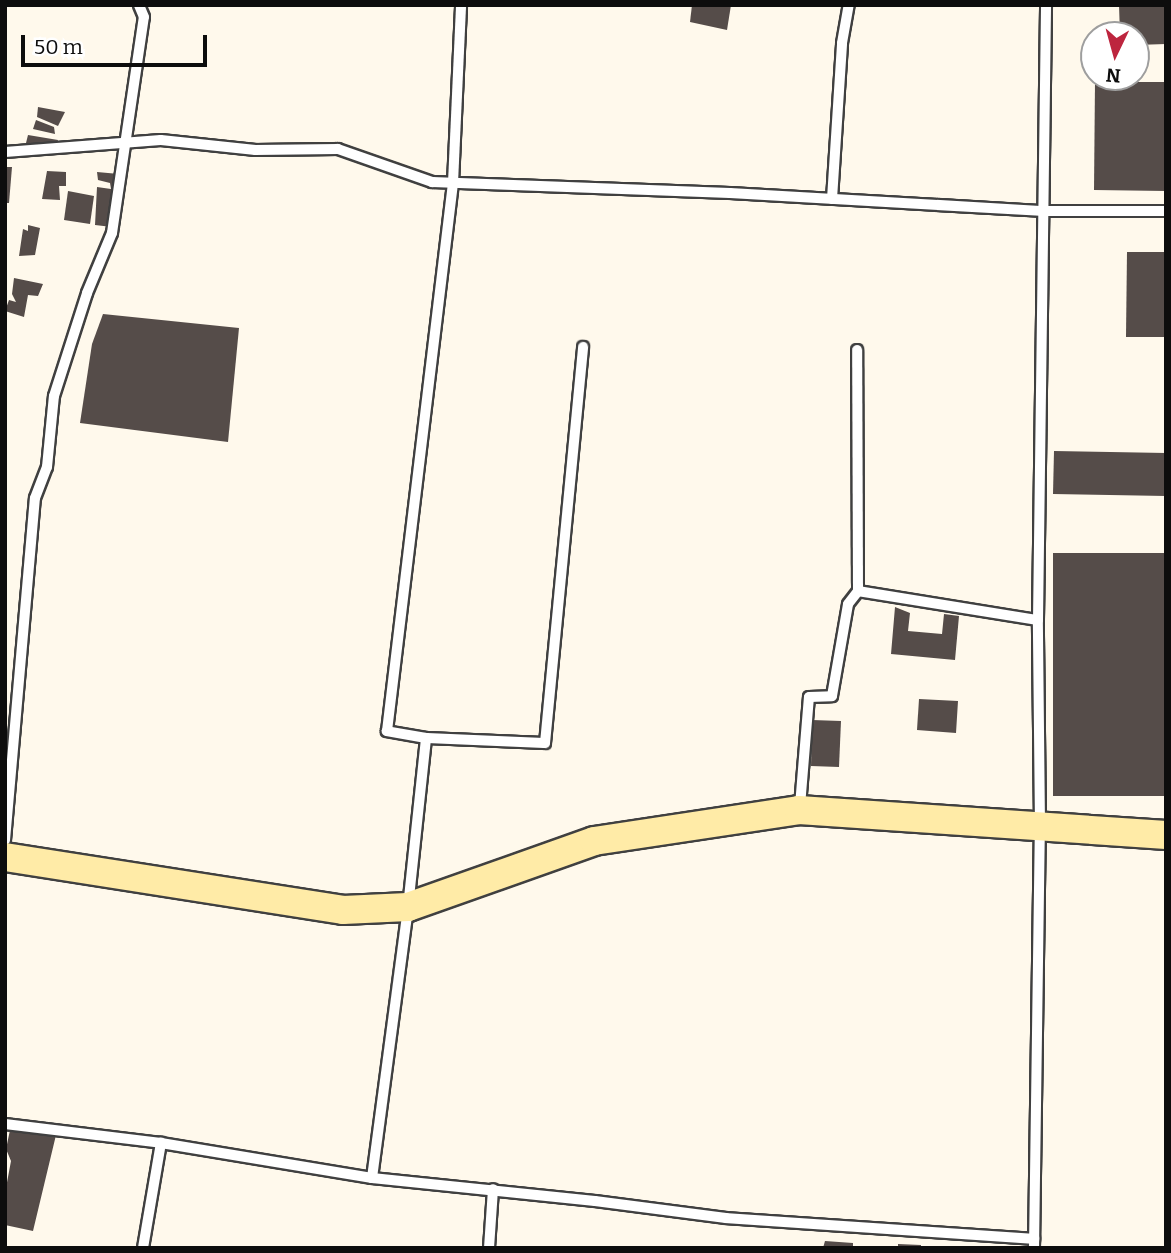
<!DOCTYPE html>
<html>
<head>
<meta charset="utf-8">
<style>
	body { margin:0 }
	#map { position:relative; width:1171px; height:1253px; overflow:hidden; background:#fff9ec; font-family:Bitter,serif }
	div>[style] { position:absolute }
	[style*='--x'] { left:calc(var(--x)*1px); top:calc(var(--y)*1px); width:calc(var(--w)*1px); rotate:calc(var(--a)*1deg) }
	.building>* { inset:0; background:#554c49 }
	.roads { filter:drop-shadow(2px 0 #404040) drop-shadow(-2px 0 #404040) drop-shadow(0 2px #404040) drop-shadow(0 -2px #404040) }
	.lane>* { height:10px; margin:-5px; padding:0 5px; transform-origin:5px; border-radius:5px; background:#fff }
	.secondary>* { height:28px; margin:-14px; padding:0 14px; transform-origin:14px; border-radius:14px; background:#ffeba7 }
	span { translate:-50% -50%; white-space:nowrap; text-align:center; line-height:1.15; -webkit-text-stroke:7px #fff; paint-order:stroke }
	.frame { position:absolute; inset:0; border:7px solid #0d0d0d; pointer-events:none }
	.north { position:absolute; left:1080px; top:21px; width:70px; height:70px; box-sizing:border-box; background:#fff; border:2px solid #9e9e9e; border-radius:50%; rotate:185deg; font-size:19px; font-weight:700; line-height:28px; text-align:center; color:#0d0d0d }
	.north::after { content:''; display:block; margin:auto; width:24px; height:32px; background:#bd253e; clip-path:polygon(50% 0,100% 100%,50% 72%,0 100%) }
	.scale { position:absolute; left:21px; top:35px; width:186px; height:32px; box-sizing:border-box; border:4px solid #0d0d0d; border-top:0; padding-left:9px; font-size:21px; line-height:24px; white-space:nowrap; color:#0d0d0d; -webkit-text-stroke:5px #fff; paint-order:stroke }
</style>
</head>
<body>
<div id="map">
	<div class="building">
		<i style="clip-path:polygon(692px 5px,731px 5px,727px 30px,690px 22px)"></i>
		<i style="clip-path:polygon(1119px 5px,1166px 5px,1166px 44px,1136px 45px,1136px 35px,1120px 35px)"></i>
		<i style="clip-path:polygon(1095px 82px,1166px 82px,1166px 191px,1094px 190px)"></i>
		<i style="clip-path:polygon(38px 107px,65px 112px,58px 126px,37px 117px)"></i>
		<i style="clip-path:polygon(36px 120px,54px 127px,55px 134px,33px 129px)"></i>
		<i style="clip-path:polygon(28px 135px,58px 140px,54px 155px,23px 155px)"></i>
		<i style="clip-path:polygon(5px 167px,12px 167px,9px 203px,5px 203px)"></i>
		<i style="clip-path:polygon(47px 171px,66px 172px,66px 186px,59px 186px,60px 200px,42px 199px)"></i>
		<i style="clip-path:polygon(97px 172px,119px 174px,112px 227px,95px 225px,97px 187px,111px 189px,110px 183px,98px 180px)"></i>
		<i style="clip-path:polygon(68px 191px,94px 196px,90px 224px,64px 220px)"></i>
		<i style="clip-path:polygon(28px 225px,40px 228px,35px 255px,19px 256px,23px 229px,28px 231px)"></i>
		<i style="clip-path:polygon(1127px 252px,1166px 252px,1166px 337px,1126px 337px)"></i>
		<i style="clip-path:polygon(14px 278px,43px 284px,38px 296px,28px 295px,24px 317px,5px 311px,9px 300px,16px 302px,12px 294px)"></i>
		<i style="clip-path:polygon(103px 314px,239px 328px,228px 442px,80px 423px,92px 344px)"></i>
		<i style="clip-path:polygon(1054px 451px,1166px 453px,1166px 496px,1053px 494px)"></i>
		<i style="clip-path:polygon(1053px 553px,1166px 553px,1166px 796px,1053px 796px)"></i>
		<i style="clip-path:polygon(895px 607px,910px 613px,908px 631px,942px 634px,944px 614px,959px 616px,955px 660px,891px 654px)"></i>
		<i style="clip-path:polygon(919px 699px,958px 701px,956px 733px,917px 730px)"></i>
		<i style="clip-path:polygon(812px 720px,841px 721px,839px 767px,811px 766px)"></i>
		<i style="clip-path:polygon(10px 1130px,56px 1135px,33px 1231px,5px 1225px,5px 1193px,11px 1161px,6px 1149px)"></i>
		<i style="clip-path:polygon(825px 1241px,853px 1243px,853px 1248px,823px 1248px)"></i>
		<i style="clip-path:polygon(898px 1244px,921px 1245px,921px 1248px,898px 1248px)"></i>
	</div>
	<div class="roads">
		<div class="lane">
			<i style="--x:5;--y:152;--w:156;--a:-4.4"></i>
			<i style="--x:161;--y:140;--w:95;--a:6.1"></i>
			<i style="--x:255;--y:150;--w:83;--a:-0.7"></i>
			<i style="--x:338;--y:149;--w:100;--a:19.3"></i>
			<i style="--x:432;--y:182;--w:298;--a:2.1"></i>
			<i style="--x:730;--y:193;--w:315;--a:3.3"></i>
			<i style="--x:1044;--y:211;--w:122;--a:0"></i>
			<i style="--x:832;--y:199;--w:156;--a:-86.3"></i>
			<i style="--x:842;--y:43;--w:39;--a:-80"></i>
			<i style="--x:858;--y:591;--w:182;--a:9.2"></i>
			<i style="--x:426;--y:738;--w:119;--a:2.4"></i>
			<i style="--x:545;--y:743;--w:398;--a:-84.5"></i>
			<i style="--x:800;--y:806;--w:109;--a:-85.3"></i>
			<i style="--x:809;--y:697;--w:23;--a:-2"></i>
			<i style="--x:832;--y:696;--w:93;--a:-80.1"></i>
			<i style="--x:848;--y:604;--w:16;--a:-52"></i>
			<i style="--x:858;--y:591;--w:241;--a:-90.2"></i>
			<i style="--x:5;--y:840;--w:343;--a:-85"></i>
			<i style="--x:35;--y:498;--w:33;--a:-69"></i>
			<i style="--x:47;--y:467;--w:71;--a:-84.4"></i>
			<i style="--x:54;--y:396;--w:108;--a:-72.2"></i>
			<i style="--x:87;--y:293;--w:65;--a:-67.4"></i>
			<i style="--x:112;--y:233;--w:218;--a:-81.6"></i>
			<i style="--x:144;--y:17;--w:13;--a:-113"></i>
			<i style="--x:5;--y:1124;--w:157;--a:6.9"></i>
			<i style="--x:161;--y:1143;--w:214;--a:9.4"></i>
			<i style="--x:372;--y:1178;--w:224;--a:5.9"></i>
			<i style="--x:595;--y:1201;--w:132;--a:7.4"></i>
			<i style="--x:726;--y:1218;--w:309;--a:3.9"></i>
			<i style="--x:372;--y:1178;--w:273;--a:-82.4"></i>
			<i style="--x:408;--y:907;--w:170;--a:-83.9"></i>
			<i style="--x:426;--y:738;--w:40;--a:-170"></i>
			<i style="--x:387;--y:731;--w:552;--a:-83.13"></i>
			<i style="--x:453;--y:183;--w:178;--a:-87.4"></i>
			<i style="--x:143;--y:1248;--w:107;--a:-80.3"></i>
			<i style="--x:489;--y:1248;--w:59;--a:-86.1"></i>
			<i style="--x:1034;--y:1248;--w:422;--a:-89.2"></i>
			<i style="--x:1040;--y:826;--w:206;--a:-90.6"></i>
			<i style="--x:1038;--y:620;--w:615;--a:-89.25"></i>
		</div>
		<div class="secondary">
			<i style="--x:5;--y:857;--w:342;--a:8.9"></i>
			<i style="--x:343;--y:910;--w:65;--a:-2.6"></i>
			<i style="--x:408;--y:907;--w:197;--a:-19.5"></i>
			<i style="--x:594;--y:841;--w:207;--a:-8.6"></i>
			<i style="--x:799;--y:810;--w:368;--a:3.9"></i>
		</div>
	</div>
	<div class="frame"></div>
	<div class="north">N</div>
	<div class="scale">50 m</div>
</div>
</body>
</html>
